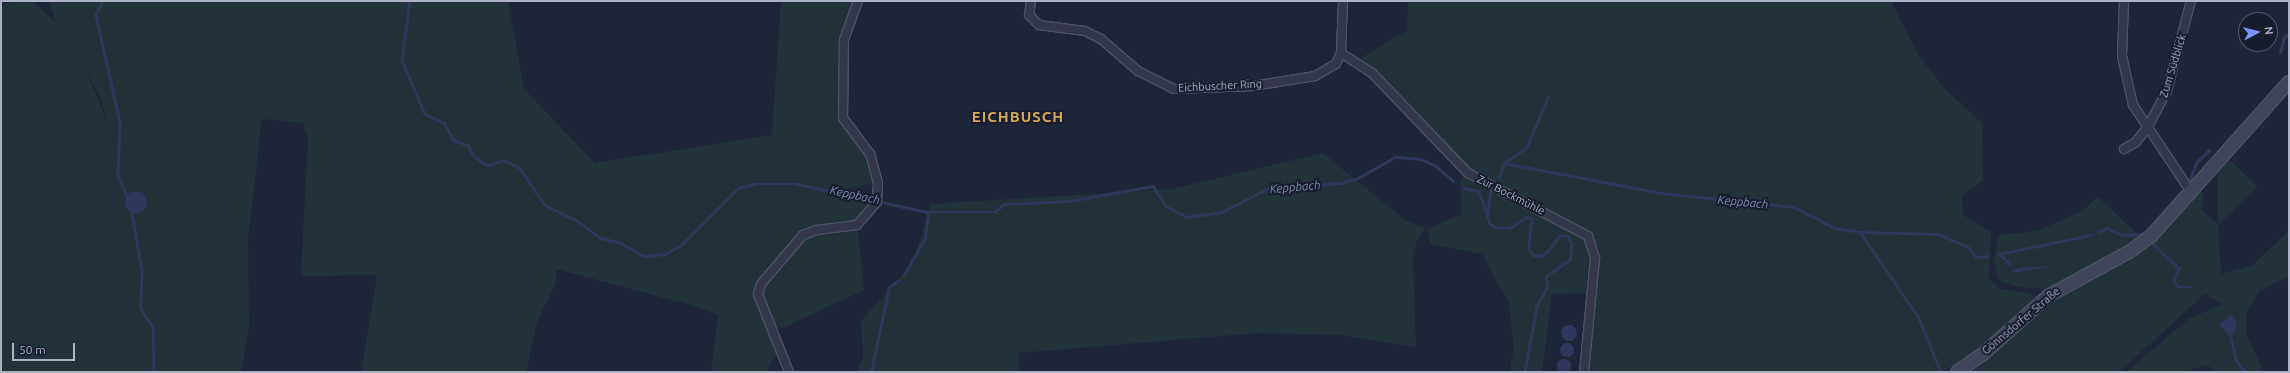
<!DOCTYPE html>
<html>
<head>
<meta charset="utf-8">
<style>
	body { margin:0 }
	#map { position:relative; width:2290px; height:373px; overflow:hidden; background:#1f2538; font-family:Ubuntu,sans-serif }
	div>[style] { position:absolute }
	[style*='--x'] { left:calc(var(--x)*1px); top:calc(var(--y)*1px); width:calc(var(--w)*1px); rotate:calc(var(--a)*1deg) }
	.green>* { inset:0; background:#213239 }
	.water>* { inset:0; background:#2f385c }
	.round { border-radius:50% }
	.stream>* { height:2.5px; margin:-1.25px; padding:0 1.25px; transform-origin:1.25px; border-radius:1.25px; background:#2f385c }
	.roads { filter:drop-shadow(1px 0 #4d5263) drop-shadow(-1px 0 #4d5263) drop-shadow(0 1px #4d5263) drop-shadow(0 -1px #4d5263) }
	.street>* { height:8px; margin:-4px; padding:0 4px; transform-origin:4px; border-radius:4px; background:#333749 }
	.secondary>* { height:12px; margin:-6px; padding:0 6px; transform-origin:6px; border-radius:6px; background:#40455c }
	span { translate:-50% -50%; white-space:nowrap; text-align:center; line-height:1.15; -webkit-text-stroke:4px #181d2d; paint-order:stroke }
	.street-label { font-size:11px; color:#adb1c5 }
	.water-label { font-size:12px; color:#7b88b4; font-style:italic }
	.district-label { font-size:15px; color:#d8a756; font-weight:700; letter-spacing:1px }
	.frame { position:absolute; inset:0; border:2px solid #adb1c5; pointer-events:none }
	.north { position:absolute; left:2238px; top:12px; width:40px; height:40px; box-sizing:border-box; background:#181d2d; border:1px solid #54586a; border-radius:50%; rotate:83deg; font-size:11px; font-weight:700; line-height:16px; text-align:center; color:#adb1c5 }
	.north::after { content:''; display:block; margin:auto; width:14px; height:18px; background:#7b94fc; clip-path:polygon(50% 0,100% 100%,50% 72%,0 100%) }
	.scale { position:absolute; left:12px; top:343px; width:63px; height:18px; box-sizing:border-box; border:2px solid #adb1c5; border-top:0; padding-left:5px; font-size:12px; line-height:14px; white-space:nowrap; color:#adb1c5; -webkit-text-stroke:3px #181d2d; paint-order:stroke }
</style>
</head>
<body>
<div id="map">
	<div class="green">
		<i style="clip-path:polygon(evenodd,13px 1px,32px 1px,56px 22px,49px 1px,508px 1px,524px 89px,595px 163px,772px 135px,781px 1px,858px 1px,844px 40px,843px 118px,870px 154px,878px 183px,831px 191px,843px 198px,875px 205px,857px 225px,864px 290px,774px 332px,779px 350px,766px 372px,711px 372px,718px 315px,691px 305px,556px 269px,556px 283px,537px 322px,526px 372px,361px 372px,377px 275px,301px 276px,308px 138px,303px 123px,262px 119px,248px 239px,249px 325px,241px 372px,1px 372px,1px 7px,13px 1px,87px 71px,102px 101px,107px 123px,87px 72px,87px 71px)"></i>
		<i style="clip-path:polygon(1408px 1px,1891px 1px,1919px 56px,1945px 89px,1982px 123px,1983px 180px,1962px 196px,1963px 215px,1991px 232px,1989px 279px,2000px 289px,2030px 293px,2035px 299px,1983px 348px,1943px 372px,1588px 372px,1590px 307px,1600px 263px,1600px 250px,1591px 237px,1586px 293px,1552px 294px,1542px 372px,1509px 372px,1514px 348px,1509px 303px,1482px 254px,1430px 244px,1428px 229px,1462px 214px,1460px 183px,1469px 167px,1447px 149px,1417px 112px,1361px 58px,1407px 30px)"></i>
		<i style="clip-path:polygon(1323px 153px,1405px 220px,1425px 228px,1416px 243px,1413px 257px,1416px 347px,1339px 335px,1257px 333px,1018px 353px,1019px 372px,857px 372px,863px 356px,861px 321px,913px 263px,931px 204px,1172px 189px)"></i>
		<i style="clip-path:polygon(2229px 159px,2258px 187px,2218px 225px,2221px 274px,2253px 265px,2289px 230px,2289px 276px,2259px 291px,2246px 314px,2246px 333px,2264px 372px,2216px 372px,2207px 365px,2184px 372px,2126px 372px,2190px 318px,2222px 304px,2205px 294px,2119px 372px,1972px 372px,2037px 311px,2109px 268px,2199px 189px,2204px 196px,2201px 210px,2218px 224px,2218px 172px)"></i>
		<i style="clip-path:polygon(evenodd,2098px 197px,2142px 238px,2050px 289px,2017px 287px,1999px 280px,1994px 263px,1998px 235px,2037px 231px,2082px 211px,2098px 197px,2055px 265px,2014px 273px,2012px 270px,2018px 268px,2055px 265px)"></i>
	</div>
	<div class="water">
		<i class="round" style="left:125px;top:191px;width:22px;height:22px"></i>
		<i style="clip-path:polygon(2056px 265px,2013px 273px,2012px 270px,2018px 268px)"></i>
		<i style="clip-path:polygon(2231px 315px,2237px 324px,2234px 334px,2229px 336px,2219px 325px)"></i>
		<i class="round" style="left:1561px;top:325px;width:16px;height:16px"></i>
		<i class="round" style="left:1560px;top:343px;width:14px;height:14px"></i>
		<i class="round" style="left:1557px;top:359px;width:14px;height:14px"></i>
	</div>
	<div class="stream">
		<i style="--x:103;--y:1;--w:16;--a:117"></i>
		<i style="--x:96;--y:15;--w:110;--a:77.4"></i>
		<i style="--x:120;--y:122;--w:53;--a:92.2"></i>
		<i style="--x:118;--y:175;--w:26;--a:67"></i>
		<i style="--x:410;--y:1;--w:60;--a:97.7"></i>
		<i style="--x:402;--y:60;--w:59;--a:66.9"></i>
		<i style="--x:425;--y:114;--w:21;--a:25"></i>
		<i style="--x:444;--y:123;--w:20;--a:60"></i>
		<i style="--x:454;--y:140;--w:15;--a:20"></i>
		<i style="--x:468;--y:145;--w:11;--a:63"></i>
		<i style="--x:473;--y:155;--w:13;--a:39"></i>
		<i style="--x:483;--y:163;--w:6;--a:18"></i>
		<i style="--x:489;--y:165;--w:15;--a:-20"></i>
		<i style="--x:503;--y:160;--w:19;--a:25"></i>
		<i style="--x:520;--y:168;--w:45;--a:56"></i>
		<i style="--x:545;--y:205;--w:34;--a:26"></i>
		<i style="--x:576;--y:220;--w:31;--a:36"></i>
		<i style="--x:601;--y:238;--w:18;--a:13"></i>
		<i style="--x:619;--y:242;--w:29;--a:29"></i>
		<i style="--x:644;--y:256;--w:21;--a:-5"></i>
		<i style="--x:665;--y:254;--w:18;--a:-29"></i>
		<i style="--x:681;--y:245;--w:81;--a:-45"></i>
		<i style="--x:738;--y:188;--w:16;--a:-14"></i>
		<i style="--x:754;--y:184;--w:43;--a:0"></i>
		<i style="--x:797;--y:184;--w:134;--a:12.1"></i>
		<i style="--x:928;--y:212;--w:67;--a:0"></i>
		<i style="--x:995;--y:212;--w:12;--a:-42"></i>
		<i style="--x:1004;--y:204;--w:65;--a:-2.6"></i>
		<i style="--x:1069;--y:201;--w:85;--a:-10.1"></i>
		<i style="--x:1153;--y:186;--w:24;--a:57"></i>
		<i style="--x:1166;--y:206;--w:24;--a:28"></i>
		<i style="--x:1187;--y:217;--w:35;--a:-8"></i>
		<i style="--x:1222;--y:212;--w:54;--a:-27.5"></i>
		<i style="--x:1270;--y:187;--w:71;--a:-3.2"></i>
		<i style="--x:1341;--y:183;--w:18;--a:-16"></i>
		<i style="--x:1358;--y:178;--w:43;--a:-29.6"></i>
		<i style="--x:1395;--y:157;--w:26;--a:4"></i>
		<i style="--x:1421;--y:159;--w:17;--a:25"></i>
		<i style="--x:1436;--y:166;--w:23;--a:41"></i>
		<i style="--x:2280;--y:53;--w:16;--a:-76"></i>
		<i style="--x:2284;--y:37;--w:6;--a:-31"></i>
		<i style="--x:1504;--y:163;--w:27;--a:-34"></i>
		<i style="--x:1526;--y:148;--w:56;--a:-66.7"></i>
		<i style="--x:1499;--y:177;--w:15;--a:-70"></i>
		<i style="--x:1504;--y:163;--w:160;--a:10.8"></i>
		<i style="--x:1661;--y:193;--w:134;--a:6"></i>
		<i style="--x:1794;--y:207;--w:46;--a:27.1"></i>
		<i style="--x:1835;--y:228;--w:26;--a:9"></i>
		<i style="--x:1861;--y:232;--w:77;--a:1.5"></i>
		<i style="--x:1938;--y:234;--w:33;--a:23"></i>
		<i style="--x:1968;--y:247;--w:13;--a:51"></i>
		<i style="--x:1976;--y:257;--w:11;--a:-5"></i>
		<i style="--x:2190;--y:179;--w:17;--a:-69"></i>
		<i style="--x:2196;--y:163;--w:18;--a:-45"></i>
		<i style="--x:1464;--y:188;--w:15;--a:11"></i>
		<i style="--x:1479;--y:191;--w:24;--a:71"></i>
		<i style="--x:1487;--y:214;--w:22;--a:-82"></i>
		<i style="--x:131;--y:208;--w:64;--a:80.1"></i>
		<i style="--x:142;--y:271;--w:38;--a:92"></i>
		<i style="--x:141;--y:309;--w:22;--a:56"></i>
		<i style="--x:153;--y:327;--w:45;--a:88.7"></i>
		<i style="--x:1487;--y:214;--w:10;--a:73"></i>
		<i style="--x:1490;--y:224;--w:8;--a:30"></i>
		<i style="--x:1497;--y:228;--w:13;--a:0"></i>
		<i style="--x:1510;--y:228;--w:19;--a:-35"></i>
		<i style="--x:1526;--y:217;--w:6;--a:9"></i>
		<i style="--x:1532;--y:218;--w:31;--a:96"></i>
		<i style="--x:1529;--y:249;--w:7;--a:56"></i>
		<i style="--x:1533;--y:255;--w:8;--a:7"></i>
		<i style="--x:1541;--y:256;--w:7;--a:-34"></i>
		<i style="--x:1547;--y:252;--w:21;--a:-53"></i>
		<i style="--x:1560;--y:235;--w:8;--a:7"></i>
		<i style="--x:1568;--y:236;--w:9;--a:63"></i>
		<i style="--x:1572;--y:244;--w:16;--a:97"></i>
		<i style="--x:1570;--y:260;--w:29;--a:145"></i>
		<i style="--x:1546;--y:277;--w:9;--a:77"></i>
		<i style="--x:1548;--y:286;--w:24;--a:118"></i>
		<i style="--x:1537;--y:307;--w:66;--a:100.5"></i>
		<i style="--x:2098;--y:232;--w:10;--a:-24"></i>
		<i style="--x:2107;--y:228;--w:17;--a:25"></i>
		<i style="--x:2122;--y:235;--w:22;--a:-3"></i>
		<i style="--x:2144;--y:234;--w:57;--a:-48.5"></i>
		<i style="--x:1861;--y:233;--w:103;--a:55.7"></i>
		<i style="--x:1919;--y:318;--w:58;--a:67.8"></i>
		<i style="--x:2152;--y:243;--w:37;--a:43"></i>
		<i style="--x:2179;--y:268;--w:14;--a:111"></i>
		<i style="--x:2174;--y:281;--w:8;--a:50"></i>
		<i style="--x:2179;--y:287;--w:12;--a:0"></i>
		<i style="--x:1999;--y:254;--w:94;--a:-11.7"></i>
		<i style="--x:2000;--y:254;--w:14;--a:45"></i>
		<i style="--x:904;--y:275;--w:43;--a:-60.4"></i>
		<i style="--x:925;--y:238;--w:26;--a:-83"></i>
		<i style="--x:2230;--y:333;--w:28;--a:77"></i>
		<i style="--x:2236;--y:360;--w:15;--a:53"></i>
		<i style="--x:871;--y:372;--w:87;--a:-78"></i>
		<i style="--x:889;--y:287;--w:11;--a:-34"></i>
	</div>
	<div class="roads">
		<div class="street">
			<i style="--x:1031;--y:1;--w:14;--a:98"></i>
			<i style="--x:1029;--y:15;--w:14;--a:45"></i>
			<i style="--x:1039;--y:25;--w:46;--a:7.4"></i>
			<i style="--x:1085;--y:31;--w:18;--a:27"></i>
			<i style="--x:1101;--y:39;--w:49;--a:40.9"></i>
			<i style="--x:1138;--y:71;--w:40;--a:26.6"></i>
			<i style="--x:1174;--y:89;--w:79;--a:-2.2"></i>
			<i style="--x:1253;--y:86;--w:63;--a:-9.2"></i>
			<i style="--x:1315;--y:76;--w:24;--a:-30"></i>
			<i style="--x:1336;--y:64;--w:12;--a:-66"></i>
			<i style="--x:1341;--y:53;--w:52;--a:-87.8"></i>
			<i style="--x:2124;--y:1;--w:55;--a:92.1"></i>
			<i style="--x:2122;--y:56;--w:50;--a:77.3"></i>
			<i style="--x:2133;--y:105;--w:105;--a:56.3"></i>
			<i style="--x:1341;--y:53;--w:37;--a:33"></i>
			<i style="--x:1372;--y:73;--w:139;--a:46.2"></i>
			<i style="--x:1468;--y:173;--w:136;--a:27.7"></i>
			<i style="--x:1588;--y:236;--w:23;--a:72"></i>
			<i style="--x:1595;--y:258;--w:115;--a:95.5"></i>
			<i style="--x:2124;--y:149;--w:14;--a:-30"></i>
			<i style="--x:2136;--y:142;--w:18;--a:-52"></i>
			<i style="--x:2147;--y:128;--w:42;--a:-61.6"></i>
			<i style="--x:2167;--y:91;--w:93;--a:-75.1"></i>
			<i style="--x:789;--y:372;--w:84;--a:-111.7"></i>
			<i style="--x:758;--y:294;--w:10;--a:-73"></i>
			<i style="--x:761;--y:284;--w:65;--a:-49.4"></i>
			<i style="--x:803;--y:235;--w:15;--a:-20"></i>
			<i style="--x:817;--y:230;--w:40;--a:-7.1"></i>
			<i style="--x:857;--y:225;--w:30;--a:-49"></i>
			<i style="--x:877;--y:202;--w:19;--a:-87"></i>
			<i style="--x:878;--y:183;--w:30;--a:-105"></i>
			<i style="--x:870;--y:154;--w:45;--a:-126.9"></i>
			<i style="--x:843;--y:118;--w:78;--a:-89.3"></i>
			<i style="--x:844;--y:40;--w:41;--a:-70.3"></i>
		</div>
		<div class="secondary">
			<i style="--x:1957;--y:372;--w:32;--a:-35"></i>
			<i style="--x:1983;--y:354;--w:87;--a:-41.7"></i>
			<i style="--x:2048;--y:296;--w:92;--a:-28.5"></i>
			<i style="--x:2129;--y:252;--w:29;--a:-36"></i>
			<i style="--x:2152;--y:235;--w:205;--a:-48.2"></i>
		</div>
	</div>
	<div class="street-label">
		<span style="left:2173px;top:66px;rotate:-73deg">Zum Südblick</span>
		<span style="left:1220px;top:86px;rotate:-3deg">Eichbuscher Ring</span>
		<span style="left:1511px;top:195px;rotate:27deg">Zur Bockmühle</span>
		<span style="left:2021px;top:321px;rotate:-40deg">Gönnsdorfer Straße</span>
	</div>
	<div class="water-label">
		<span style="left:1295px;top:187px;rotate:-5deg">Keppbach</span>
		<span style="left:855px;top:195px;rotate:12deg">Keppbach</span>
		<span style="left:1743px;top:202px;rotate:6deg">Keppbach</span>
	</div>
	<div class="district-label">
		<span style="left:1018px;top:117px">EICHBUSCH</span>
	</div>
	<div class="frame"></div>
	<div class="north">N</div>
	<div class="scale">50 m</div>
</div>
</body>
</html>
